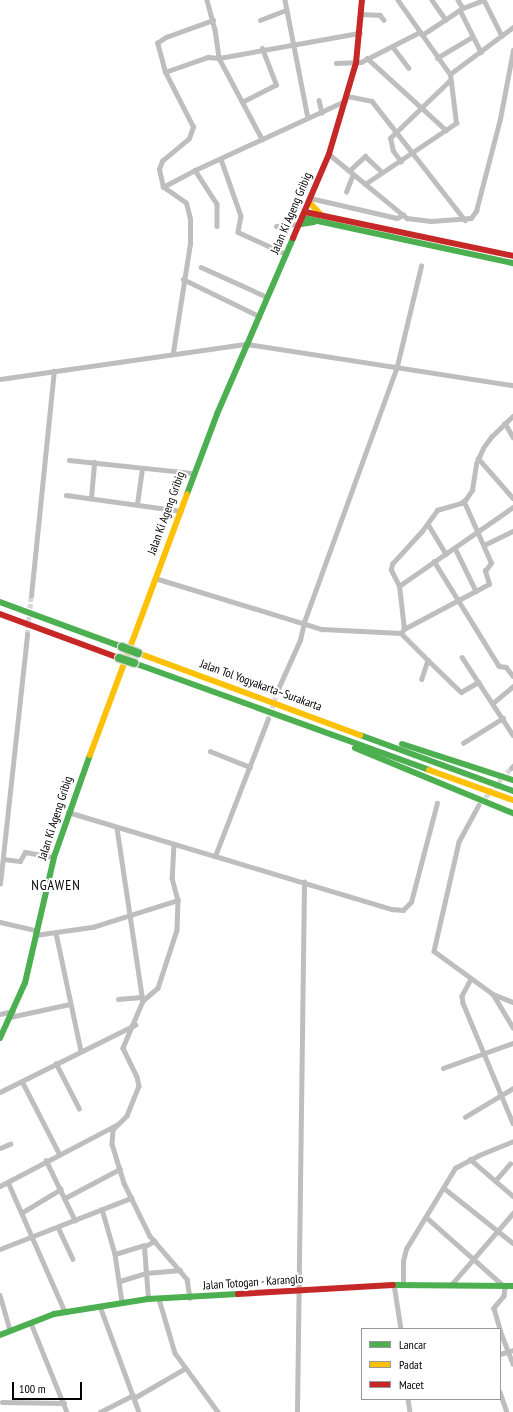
<!DOCTYPE html>
<html>
<head>
<meta charset="utf-8">
<style>
	body { margin:0 }
	#map { position:relative; width:513px; height:1412px; overflow:hidden; background:#fff; font-family:"PT Sans Narrow",sans-serif }
	div>[style] { position:absolute }
	[style*='--x'] { left:calc(var(--x)*1px); top:calc(var(--y)*1px); width:calc(var(--w)*1px); rotate:calc(var(--a)*1deg) }
	.street-tunnel>* { height:4.5px; margin-top:-2.25px; transform-origin:0; background:repeating-linear-gradient(90deg,#d9d9d9 0 4.5px,transparent 0 6.5px) }
	.street>* { height:4.5px; margin:-2.25px; padding:0 2.25px; transform-origin:2.25px; border-radius:2.25px; background:#bebebe }
	.fast>* { height:6px; margin:-3px; padding:0 3px; transform-origin:3px; border-radius:3px; background:#4caf50 }
	.slow>* { height:6px; margin:-3px; padding:0 3px; transform-origin:3px; border-radius:3px; background:#ffc107 }
	.jam>* { height:6px; margin:-3px; padding:0 3px; transform-origin:3px; border-radius:3px; background:#c62828 }
	.bridges { filter:drop-shadow(1px 0 #dbdbdb) drop-shadow(-1px 0 #dbdbdb) drop-shadow(0 1px #dbdbdb) drop-shadow(0 -1px #dbdbdb) }
	.fast-bridge>* { height:8px; margin:-4px; padding:0 4px; transform-origin:4px; border-radius:4px; background:#4caf50 }
	span { translate:-50% -50%; white-space:nowrap; text-align:center; line-height:1.15; -webkit-text-stroke:4px #fff; paint-order:stroke }
	.street-label { font-size:12px; color:#000 }
	.quarter-label { font-size:14px; color:#000; letter-spacing:1px }
	.legend { position:absolute; left:361px; top:1328px; width:140px; height:72px; box-sizing:border-box; background:#fff; border:1px solid #999; margin:0; padding:5px 7px; list-style:none; font-size:12px; color:#000 }
	.legend li { display:flex; align-items:center; gap:8px; height:20px }
	.legend b { width:20px; border:1px solid #999 }
	.scale { position:absolute; left:12px; top:1382px; width:70px; height:18px; box-sizing:border-box; border:2px solid #000; border-top:0; padding-left:5px; font-size:12px; line-height:14px; white-space:nowrap; color:#000; -webkit-text-stroke:3px #fff; paint-order:stroke }
</style>
</head>
<body>
<div id="map">
	<div class="street-tunnel">
		<i style="--x:27;--y:634;--w:38;--a:-84"></i>
		<i style="--x:270;--y:714;--w:26;--a:-72"></i>
		<i style="--x:481;--y:802;--w:45;--a:-48.6"></i>
	</div>
	<div class="street">
		<i style="--x:207;--y:0;--w:30;--a:75"></i>
		<i style="--x:215;--y:29;--w:29;--a:82"></i>
		<i style="--x:219;--y:58;--w:92;--a:62"></i>
		<i style="--x:285;--y:0;--w:120;--a:79"></i>
		<i style="--x:398;--y:0;--w:90;--a:54.9"></i>
		<i style="--x:432;--y:0;--w:24;--a:55"></i>
		<i style="--x:458;--y:0;--w:9;--a:58"></i>
		<i style="--x:460;--y:10;--w:47;--a:63.4"></i>
		<i style="--x:361;--y:14;--w:19;--a:3"></i>
		<i style="--x:380;--y:15;--w:6;--a:51"></i>
		<i style="--x:260;--y:20;--w:28;--a:-21"></i>
		<i style="--x:422;--y:35;--w:49;--a:-33.4"></i>
		<i style="--x:463;--y:8;--w:22;--a:-21"></i>
		<i style="--x:484;--y:0;--w:40;--a:63.4"></i>
		<i style="--x:393;--y:47;--w:26;--a:53"></i>
		<i style="--x:367;--y:58;--w:107;--a:42.3"></i>
		<i style="--x:437;--y:58;--w:41;--a:-31"></i>
		<i style="--x:336;--y:63;--w:25;--a:-2"></i>
		<i style="--x:361;--y:62;--w:66;--a:-27"></i>
		<i style="--x:165;--y:72;--w:46;--a:-19.2"></i>
		<i style="--x:208;--y:57;--w:11;--a:5"></i>
		<i style="--x:219;--y:58;--w:143;--a:-10.1"></i>
		<i style="--x:347;--y:96;--w:25;--a:11"></i>
		<i style="--x:372;--y:101;--w:151;--a:52"></i>
		<i style="--x:319;--y:100;--w:13;--a:77"></i>
		<i style="--x:242;--y:102;--w:38;--a:-27"></i>
		<i style="--x:276;--y:85;--w:39;--a:-111"></i>
		<i style="--x:329;--y:154;--w:101;--a:39.4"></i>
		<i style="--x:407;--y:218;--w:24;--a:7"></i>
		<i style="--x:431;--y:221;--w:40;--a:-4.3"></i>
		<i style="--x:471;--y:218;--w:9;--a:-54"></i>
		<i style="--x:476;--y:211;--w:95;--a:-75.4"></i>
		<i style="--x:500;--y:119;--w:70;--a:-79.3"></i>
		<i style="--x:221;--y:159;--w:60;--a:70.7"></i>
		<i style="--x:241;--y:216;--w:16;--a:101"></i>
		<i style="--x:238;--y:232;--w:53;--a:24.6"></i>
		<i style="--x:401;--y:162;--w:14;--a:-126"></i>
		<i style="--x:393;--y:151;--w:13;--a:-103"></i>
		<i style="--x:390;--y:138;--w:83;--a:-44"></i>
		<i style="--x:195;--y:170;--w:40;--a:57.1"></i>
		<i style="--x:217;--y:204;--w:22;--a:90"></i>
		<i style="--x:349;--y:171;--w:22;--a:-43"></i>
		<i style="--x:365;--y:156;--w:23;--a:43"></i>
		<i style="--x:365;--y:184;--w:110;--a:-33.8"></i>
		<i style="--x:456;--y:123;--w:49;--a:-97"></i>
		<i style="--x:450;--y:74;--w:79;--a:-36.7"></i>
		<i style="--x:163;--y:187;--w:36;--a:-28"></i>
		<i style="--x:195;--y:170;--w:165;--a:-24.7"></i>
		<i style="--x:346;--y:192;--w:19;--a:-69"></i>
		<i style="--x:310;--y:198;--w:89;--a:12.9"></i>
		<i style="--x:397;--y:218;--w:7;--a:-27"></i>
		<i style="--x:276;--y:226;--w:25;--a:-5"></i>
		<i style="--x:201;--y:267;--w:72;--a:24.4"></i>
		<i style="--x:183;--y:279;--w:85;--a:26"></i>
		<i style="--x:173;--y:352;--w:110;--a:-81.1"></i>
		<i style="--x:190;--y:243;--w:24;--a:-90"></i>
		<i style="--x:190;--y:219;--w:16;--a:-104"></i>
		<i style="--x:186;--y:203;--w:28;--a:-145"></i>
		<i style="--x:163;--y:187;--w:18;--a:-103"></i>
		<i style="--x:159;--y:169;--w:9;--a:-69"></i>
		<i style="--x:162;--y:161;--w:35;--a:-40"></i>
		<i style="--x:189;--y:138;--w:12;--a:-70"></i>
		<i style="--x:193;--y:127;--w:62;--a:-117"></i>
		<i style="--x:165;--y:72;--w:30;--a:-105"></i>
		<i style="--x:157;--y:43;--w:11;--a:-34"></i>
		<i style="--x:166;--y:37;--w:50;--a:-19.9"></i>
		<i style="--x:0;--y:379;--w:249;--a:-8.1"></i>
		<i style="--x:247;--y:344;--w:269;--a:8.8"></i>
		<i style="--x:505;--y:423;--w:16;--a:60"></i>
		<i style="--x:478;--y:458;--w:53;--a:48.8"></i>
		<i style="--x:69;--y:460;--w:125;--a:6"></i>
		<i style="--x:66;--y:495;--w:116;--a:7.9"></i>
		<i style="--x:91;--y:498;--w:36;--a:-85"></i>
		<i style="--x:137;--y:504;--w:36;--a:-82"></i>
		<i style="--x:428;--y:524;--w:35;--a:59"></i>
		<i style="--x:484;--y:545;--w:32;--a:-26"></i>
		<i style="--x:455;--y:548;--w:48;--a:64"></i>
		<i style="--x:434;--y:561;--w:123;--a:58.2"></i>
		<i style="--x:499;--y:666;--w:7;--a:8"></i>
		<i style="--x:506;--y:667;--w:11;--a:52"></i>
		<i style="--x:155;--y:578;--w:175;--a:17"></i>
		<i style="--x:322;--y:629;--w:79;--a:2.9"></i>
		<i style="--x:401;--y:633;--w:5;--a:-53"></i>
		<i style="--x:404;--y:629;--w:43;--a:-96.6"></i>
		<i style="--x:399;--y:586;--w:18;--a:-117"></i>
		<i style="--x:391;--y:570;--w:6;--a:-81"></i>
		<i style="--x:392;--y:564;--w:45;--a:-47.7"></i>
		<i style="--x:422;--y:531;--w:26;--a:-54"></i>
		<i style="--x:437;--y:510;--w:25;--a:-16"></i>
		<i style="--x:461;--y:503;--w:6;--a:-39"></i>
		<i style="--x:466;--y:499;--w:11;--a:-56"></i>
		<i style="--x:472;--y:490;--w:26;--a:-81"></i>
		<i style="--x:476;--y:464;--w:17;--a:-66"></i>
		<i style="--x:483;--y:448;--w:14;--a:-54"></i>
		<i style="--x:491;--y:437;--w:30;--a:-44"></i>
		<i style="--x:399;--y:586;--w:139;--a:-34.7"></i>
		<i style="--x:31;--y:596;--w:226;--a:-84.2"></i>
		<i style="--x:404;--y:629;--w:96;--a:-27.9"></i>
		<i style="--x:489;--y:584;--w:14;--a:-107"></i>
		<i style="--x:485;--y:571;--w:10;--a:-53"></i>
		<i style="--x:491;--y:563;--w:67;--a:-113.9"></i>
		<i style="--x:401;--y:633;--w:38;--a:45"></i>
		<i style="--x:428;--y:660;--w:20;--a:108"></i>
		<i style="--x:462;--y:657;--w:93;--a:56.8"></i>
		<i style="--x:428;--y:660;--w:46;--a:44.1"></i>
		<i style="--x:461;--y:692;--w:20;--a:-30"></i>
		<i style="--x:278;--y:689;--w:54;--a:-65.8"></i>
		<i style="--x:300;--y:640;--w:18;--a:-77"></i>
		<i style="--x:304;--y:622;--w:272;--a:-70"></i>
		<i style="--x:397;--y:366;--w:103;--a:-76.5"></i>
		<i style="--x:493;--y:703;--w:26;--a:-40"></i>
		<i style="--x:463;--y:743;--w:47;--a:-32"></i>
		<i style="--x:210;--y:751;--w:43;--a:21.8"></i>
		<i style="--x:511;--y:768;--w:3;--a:-45"></i>
		<i style="--x:479;--y:805;--w:42;--a:118.4"></i>
		<i style="--x:459;--y:842;--w:112;--a:102.9"></i>
		<i style="--x:434;--y:951;--w:73;--a:36.1"></i>
		<i style="--x:493;--y:994;--w:22;--a:22"></i>
		<i style="--x:68;--y:812;--w:153;--a:16.7"></i>
		<i style="--x:215;--y:856;--w:147;--a:-68.9"></i>
		<i style="--x:117;--y:828;--w:175;--a:81.5"></i>
		<i style="--x:174;--y:844;--w:34;--a:93"></i>
		<i style="--x:172;--y:878;--w:23;--a:75"></i>
		<i style="--x:178;--y:900;--w:30;--a:92"></i>
		<i style="--x:177;--y:930;--w:61;--a:108.1"></i>
		<i style="--x:158;--y:988;--w:20;--a:139"></i>
		<i style="--x:143;--y:1001;--w:51;--a:113.1"></i>
		<i style="--x:123;--y:1048;--w:32;--a:64"></i>
		<i style="--x:137;--y:1077;--w:9;--a:77"></i>
		<i style="--x:139;--y:1086;--w:32;--a:112"></i>
		<i style="--x:127;--y:1116;--w:20;--a:135"></i>
		<i style="--x:113;--y:1130;--w:14;--a:94"></i>
		<i style="--x:112;--y:1144;--w:41;--a:72.9"></i>
		<i style="--x:124;--y:1183;--w:59;--a:63.9"></i>
		<i style="--x:150;--y:1236;--w:57;--a:49.3"></i>
		<i style="--x:187;--y:1279;--w:19;--a:81"></i>
		<i style="--x:215;--y:856;--w:185;--a:16.7"></i>
		<i style="--x:392;--y:909;--w:11;--a:5"></i>
		<i style="--x:403;--y:910;--w:11;--a:-45"></i>
		<i style="--x:411;--y:902;--w:102;--a:-75.3"></i>
		<i style="--x:3;--y:859;--w:17;--a:7"></i>
		<i style="--x:20;--y:861;--w:10;--a:-61"></i>
		<i style="--x:25;--y:852;--w:29;--a:10"></i>
		<i style="--x:0;--y:884;--w:251;--a:-83.8"></i>
		<i style="--x:0;--y:922;--w:37;--a:13"></i>
		<i style="--x:56;--y:933;--w:121;--a:78"></i>
		<i style="--x:35;--y:935;--w:59;--a:-7.9"></i>
		<i style="--x:93;--y:927;--w:89;--a:-17.6"></i>
		<i style="--x:471;--y:979;--w:19;--a:118"></i>
		<i style="--x:462;--y:996;--w:7;--a:82"></i>
		<i style="--x:463;--y:1003;--w:130;--a:67.4"></i>
		<i style="--x:493;--y:994;--w:39;--a:59"></i>
		<i style="--x:118;--y:999;--w:23;--a:-5"></i>
		<i style="--x:0;--y:1014;--w:13;--a:-13"></i>
		<i style="--x:10;--y:1017;--w:61;--a:-12.2"></i>
		<i style="--x:56;--y:1063;--w:51;--a:62.9"></i>
		<i style="--x:443;--y:1068;--w:74;--a:-19.7"></i>
		<i style="--x:22;--y:1081;--w:81;--a:62.8"></i>
		<i style="--x:0;--y:1092;--w:151;--a:-26.4"></i>
		<i style="--x:465;--y:1117;--w:56;--a:-31.1"></i>
		<i style="--x:0;--y:1148;--w:11;--a:-22"></i>
		<i style="--x:470;--y:1159;--w:57;--a:40.7"></i>
		<i style="--x:46;--y:1160;--w:67;--a:64.2"></i>
		<i style="--x:495;--y:1181;--w:23;--a:-49"></i>
		<i style="--x:8;--y:1182;--w:142;--a:66.3"></i>
		<i style="--x:0;--y:1186;--w:131;--a:-27.7"></i>
		<i style="--x:444;--y:1188;--w:88;--a:38.6"></i>
		<i style="--x:65;--y:1198;--w:62;--a:-27.8"></i>
		<i style="--x:102;--y:1209;--w:47;--a:73.9"></i>
		<i style="--x:115;--y:1254;--w:49;--a:81.7"></i>
		<i style="--x:23;--y:1212;--w:44;--a:-31.2"></i>
		<i style="--x:426;--y:1217;--w:106;--a:41.5"></i>
		<i style="--x:505;--y:1287;--w:9;--a:96"></i>
		<i style="--x:504;--y:1296;--w:16;--a:130"></i>
		<i style="--x:494;--y:1308;--w:22;--a:74"></i>
		<i style="--x:58;--y:1227;--w:35;--a:65"></i>
		<i style="--x:0;--y:1249;--w:141;--a:-21.3"></i>
		<i style="--x:115;--y:1254;--w:30;--a:-17"></i>
		<i style="--x:120;--y:1281;--w:27;--a:-17"></i>
		<i style="--x:146;--y:1273;--w:34;--a:-5"></i>
		<i style="--x:394;--y:1284;--w:46;--a:81.2"></i>
		<i style="--x:403;--y:1284;--w:23;--a:-90"></i>
		<i style="--x:403;--y:1261;--w:12;--a:-76"></i>
		<i style="--x:406;--y:1249;--w:95;--a:-58.8"></i>
		<i style="--x:455;--y:1168;--w:27;--a:-28"></i>
		<i style="--x:479;--y:1155;--w:37;--a:-22"></i>
		<i style="--x:451;--y:1285;--w:95;--a:-49.3"></i>
		<i style="--x:0;--y:1295;--w:37;--a:74"></i>
		<i style="--x:148;--y:1299;--w:52;--a:-94.4"></i>
		<i style="--x:144;--y:1247;--w:12;--a:-31"></i>
		<i style="--x:159;--y:1299;--w:56;--a:73.5"></i>
		<i style="--x:175;--y:1353;--w:73;--a:53.9"></i>
		<i style="--x:100;--y:1306;--w:113;--a:69.8"></i>
		<i style="--x:31;--y:1323;--w:96;--a:68"></i>
		<i style="--x:500;--y:1330;--w:36;--a:69"></i>
		<i style="--x:500;--y:1354;--w:14;--a:-17"></i>
		<i style="--x:500;--y:1392;--w:21;--a:71"></i>
		<i style="--x:134;--y:1398;--w:58;--a:-30.1"></i>
		<i style="--x:408;--y:1399;--w:13;--a:81"></i>
		<i style="--x:2;--y:1402;--w:62;--a:0.9"></i>
		<i style="--x:100;--y:1412;--w:37;--a:-27"></i>
		<i style="--x:297;--y:1412;--w:530;--a:-89.24"></i>
	</div>
	<div class="fast">
		<i style="--x:304;--y:218;--w:214;--a:12.2"></i>
		<i style="--x:301;--y:224;--w:13;--a:-9"></i>
		<i style="--x:187;--y:494;--w:85;--a:-69.4"></i>
		<i style="--x:217;--y:414;--w:192;--a:-66.6"></i>
		<i style="--x:0;--y:602;--w:130;--a:20.2"></i>
		<i style="--x:134;--y:663;--w:314;--a:19.9"></i>
		<i style="--x:360;--y:735;--w:163;--a:20.1"></i>
		<i style="--x:402;--y:744;--w:117;--a:18"></i>
		<i style="--x:355;--y:748;--w:171;--a:22.4"></i>
		<i style="--x:0;--y:1038;--w:60;--a:-65.6"></i>
		<i style="--x:25;--y:983;--w:129;--a:-77"></i>
		<i style="--x:54;--y:857;--w:108;--a:-70.6"></i>
		<i style="--x:393;--y:1285;--w:120;--a:0.5"></i>
		<i style="--x:0;--y:1335;--w:58;--a:-21.3"></i>
		<i style="--x:54;--y:1314;--w:95;--a:-9.1"></i>
		<i style="--x:148;--y:1299;--w:90;--a:-3.2"></i>
	</div>
	<div class="slow">
		<i style="--x:309;--y:202;--w:18;--a:47"></i>
		<i style="--x:138;--y:653;--w:237;--a:20.3"></i>
		<i style="--x:90;--y:755;--w:278;--a:-69.6"></i>
		<i style="--x:429;--y:770;--w:89;--a:19.7"></i>
	</div>
	<div class="jam">
		<i style="--x:305;--y:212;--w:213;--a:11.9"></i>
		<i style="--x:293;--y:238;--w:91;--a:-66.8"></i>
		<i style="--x:329;--y:154;--w:95;--a:-73.5"></i>
		<i style="--x:356;--y:63;--w:63;--a:-84.6"></i>
		<i style="--x:0;--y:614;--w:127;--a:20.3"></i>
		<i style="--x:238;--y:1294;--w:155;--a:-3.3"></i>
	</div>
	<div class="bridges">
		<div class="fast-bridge">
			<i style="--x:122;--y:647;--w:17;--a:21"></i>
			<i style="--x:119;--y:658;--w:16;--a:18"></i>
		</div>
	</div>
	<div class="street-label">
		<span style="left:291px;top:213px;rotate:-67deg">Jalan Ki Ageng Gribig</span>
		<span style="left:166px;top:513px;rotate:-70deg">Jalan Ki Ageng Gribig</span>
		<span style="left:261px;top:685px;rotate:20deg">Jalan Tol Yogyakarta–Surakarta</span>
		<span style="left:55px;top:818px;rotate:-72deg">Jalan Ki Ageng Gribig</span>
		<span style="left:253px;top:1282px;rotate:-4deg">Jalan Totogan - Karanglo</span>
	</div>
	<div class="quarter-label">
		<span style="left:56px;top:885px">NGAWEN</span>
	</div>
	<ul class="legend">
	<li><b style="height:5px;background:#4caf50"></b>Lancar</li>
	<li><b style="height:5px;background:#ffc107"></b>Padat</li>
	<li><b style="height:5px;background:#c62828"></b>Macet</li>
	</ul>
	<div class="scale">100 m</div>
</div>
</body>
</html>
